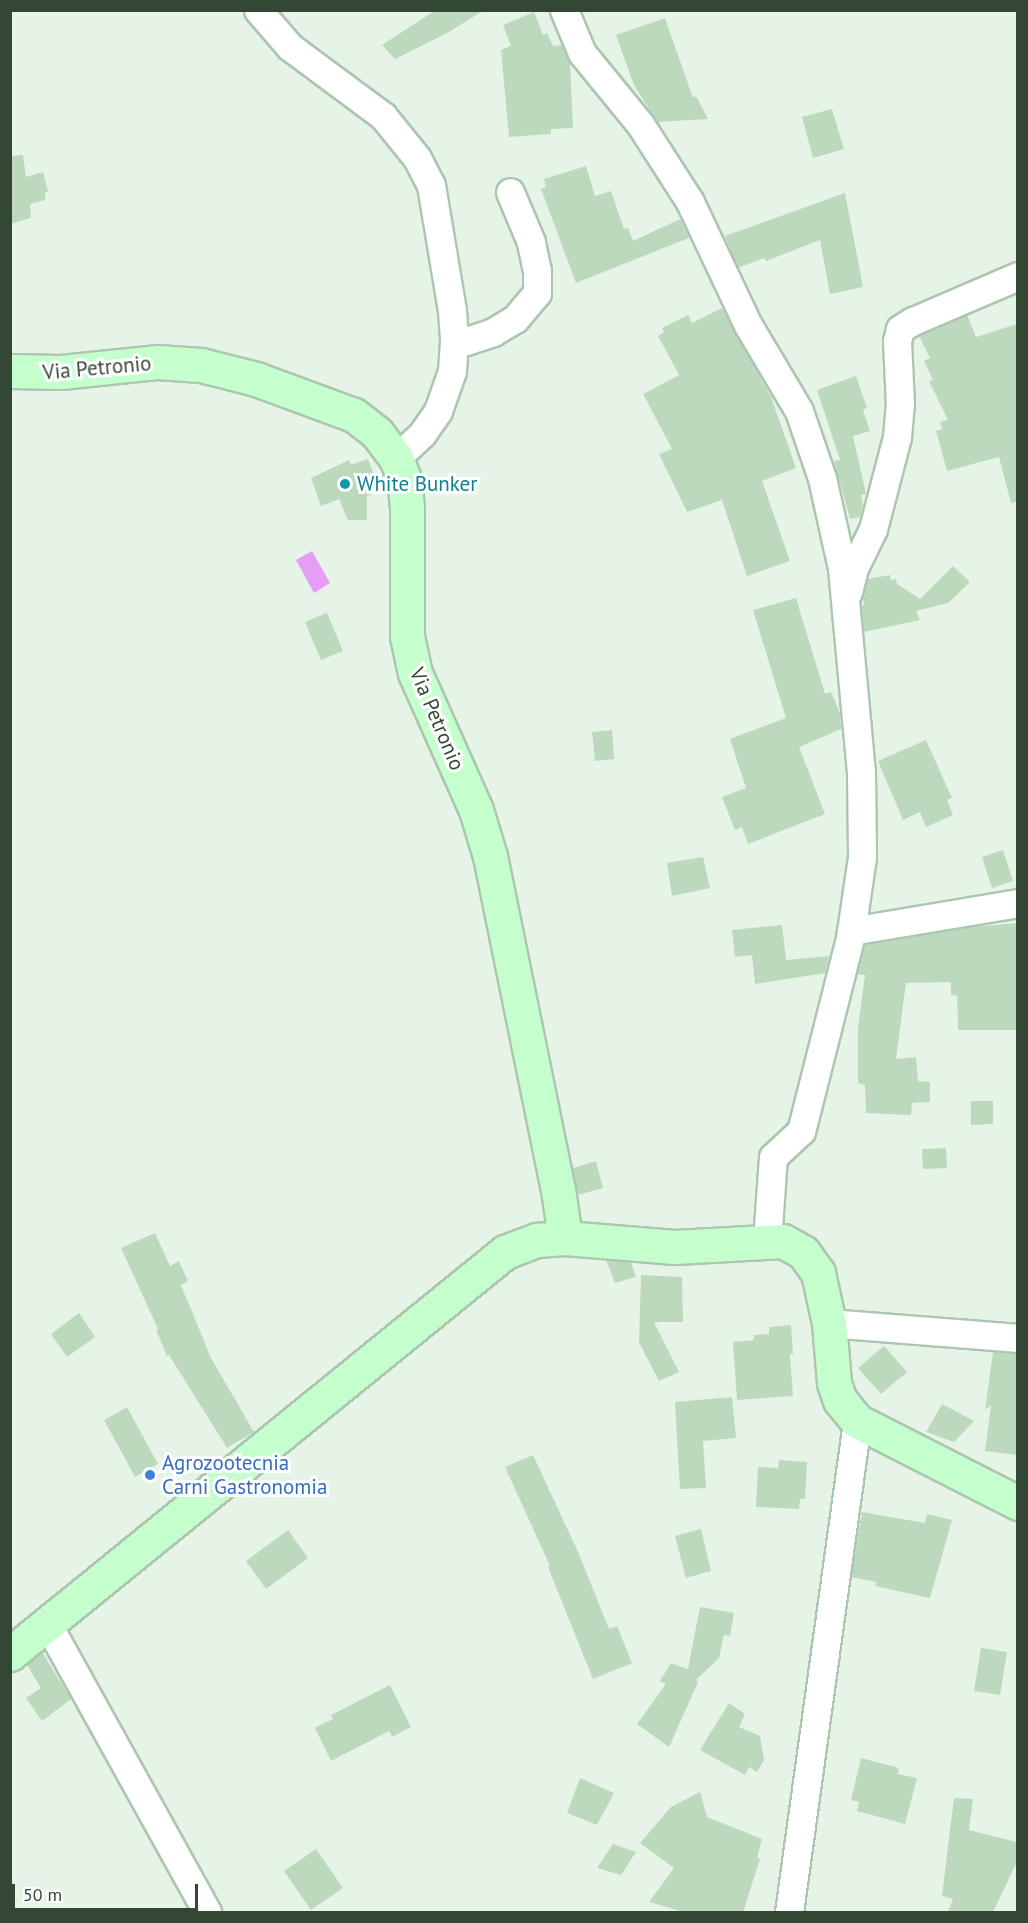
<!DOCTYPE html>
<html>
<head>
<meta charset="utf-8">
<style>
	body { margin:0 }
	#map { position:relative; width:1028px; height:1923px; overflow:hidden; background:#e6f4e7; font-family:"PT Sans",sans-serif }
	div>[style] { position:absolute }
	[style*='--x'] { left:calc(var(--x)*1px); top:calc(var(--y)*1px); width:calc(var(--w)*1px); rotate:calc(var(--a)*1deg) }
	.water>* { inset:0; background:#e59df5 }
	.building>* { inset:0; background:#bdd9bd }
	.roads { filter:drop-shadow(2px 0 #adc6af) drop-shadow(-2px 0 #adc6af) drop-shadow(0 2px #adc6af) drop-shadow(0 -2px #adc6af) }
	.street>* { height:27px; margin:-13.5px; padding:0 13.5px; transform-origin:13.5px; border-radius:13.5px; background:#fff }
	.secondary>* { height:33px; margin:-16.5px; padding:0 16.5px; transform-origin:16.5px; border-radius:16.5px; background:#c5ffce }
	.dots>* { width:16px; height:16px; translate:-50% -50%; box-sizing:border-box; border:3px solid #fff; border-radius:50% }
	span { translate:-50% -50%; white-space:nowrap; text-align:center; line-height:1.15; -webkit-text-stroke:6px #fff; paint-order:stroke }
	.street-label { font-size:21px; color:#344735 }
	.culture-label { font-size:21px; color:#0d838f }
	.left { translate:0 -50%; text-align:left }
	.shop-label { font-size:21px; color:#366cbe }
	.frame { position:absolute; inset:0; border:12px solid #344735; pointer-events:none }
	.scale { position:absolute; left:12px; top:1884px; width:186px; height:27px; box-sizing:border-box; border:3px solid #344735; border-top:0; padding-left:8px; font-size:18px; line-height:21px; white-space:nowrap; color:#344735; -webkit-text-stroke:4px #fff; paint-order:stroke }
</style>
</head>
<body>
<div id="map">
	<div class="water">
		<i style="clip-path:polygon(312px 551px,330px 583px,314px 593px,296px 560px)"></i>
	</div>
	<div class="building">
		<i style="clip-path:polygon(436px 10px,484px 10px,449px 32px,395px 59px,382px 45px)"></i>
		<i style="clip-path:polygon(534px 12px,543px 35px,547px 33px,553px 46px,562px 45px,570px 63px,573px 128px,551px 129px,551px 134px,509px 137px,501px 50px,511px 46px,503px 25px)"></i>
		<i style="clip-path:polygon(665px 18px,693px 98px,696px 96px,708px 119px,657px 122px,634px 85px,616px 35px)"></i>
		<i style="clip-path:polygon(832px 109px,844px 149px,813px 158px,802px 117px)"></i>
		<i style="clip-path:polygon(23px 155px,26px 177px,43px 172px,48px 192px,45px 193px,45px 200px,30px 204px,31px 218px,10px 224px,10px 156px)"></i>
		<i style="clip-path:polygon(586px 166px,595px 196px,611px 191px,624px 229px,628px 228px,633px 241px,680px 219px,689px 238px,576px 283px,541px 189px,546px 187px,544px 179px)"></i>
		<i style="clip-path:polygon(845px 193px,863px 287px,830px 294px,820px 240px,766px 261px,764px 258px,738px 268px,725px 236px)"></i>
		<i style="clip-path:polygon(722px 308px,771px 397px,796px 468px,762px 481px,790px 561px,747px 576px,722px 500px,687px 512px,659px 454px,672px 449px,643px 394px,679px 375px,658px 336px,664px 332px,662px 328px,688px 315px,692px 323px)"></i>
		<i style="clip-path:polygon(967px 315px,976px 337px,1017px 324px,1017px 502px,1011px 503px,999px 457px,947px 471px,936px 431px,942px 429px,940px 422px,948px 420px,929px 381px,933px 380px,924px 361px,930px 358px,919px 336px)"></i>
		<i style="clip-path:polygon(856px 376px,867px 408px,863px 410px,870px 431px,853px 436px,866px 494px,861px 495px,863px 504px,860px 517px,850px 519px,834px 461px,840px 460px,817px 390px)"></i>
		<i style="clip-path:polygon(368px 459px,380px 491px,367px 496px,367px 520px,348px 520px,339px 499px,321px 506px,311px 478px,349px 460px,351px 465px)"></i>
		<i style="clip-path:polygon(953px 566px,970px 582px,948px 603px,916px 611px,920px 620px,864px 632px,861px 605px,864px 605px,863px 597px,867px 579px,890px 575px,891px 580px,896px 579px,897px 584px,920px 599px)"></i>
		<i style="clip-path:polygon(796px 598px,825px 694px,831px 692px,840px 713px,841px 729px,799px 747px,825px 814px,748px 844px,742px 827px,735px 830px,722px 797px,746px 788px,730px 739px,786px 718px,753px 610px)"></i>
		<i style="clip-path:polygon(327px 613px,343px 651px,321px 660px,305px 622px)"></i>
		<i style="clip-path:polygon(612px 730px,614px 759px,595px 761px,592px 732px)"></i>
		<i style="clip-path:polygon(926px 740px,952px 798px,947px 800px,953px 815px,926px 827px,920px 812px,903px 820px,878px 761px)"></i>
		<i style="clip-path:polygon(1003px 850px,1013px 881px,992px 888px,982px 857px)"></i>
		<i style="clip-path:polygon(703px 857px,710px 888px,672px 896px,667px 863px)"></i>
		<i style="clip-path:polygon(1017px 923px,1017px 1030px,958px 1030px,957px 996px,951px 995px,951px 982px,906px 983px,896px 1059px,916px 1057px,918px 1081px,930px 1082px,930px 1102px,912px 1103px,911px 1115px,866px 1113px,865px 1085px,858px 1083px,858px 1028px,865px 975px,857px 974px,865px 945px,963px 928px)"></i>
		<i style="clip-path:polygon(782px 925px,786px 960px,829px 956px,825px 973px,755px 984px,752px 955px,735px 957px,732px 930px)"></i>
		<i style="clip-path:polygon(971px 1101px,993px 1101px,993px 1124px,971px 1125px)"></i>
		<i style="clip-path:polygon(946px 1148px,947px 1168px,923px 1169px,922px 1149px)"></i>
		<i style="clip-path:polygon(596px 1161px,603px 1188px,578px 1195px,573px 1168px)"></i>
		<i style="clip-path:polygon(155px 1233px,170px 1266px,179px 1261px,188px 1281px,181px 1285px,211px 1358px,254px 1432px,227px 1448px,169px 1355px,167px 1356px,156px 1330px,158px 1329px,121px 1248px)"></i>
		<i style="clip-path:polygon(606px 1260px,631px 1262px,636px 1277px,615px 1283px)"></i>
		<i style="clip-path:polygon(641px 1275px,682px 1277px,683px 1322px,654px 1322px,679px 1372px,659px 1381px,639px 1342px)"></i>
		<i style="clip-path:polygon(79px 1313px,95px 1337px,67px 1357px,51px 1334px)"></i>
		<i style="clip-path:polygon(791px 1325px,793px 1354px,790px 1354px,793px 1396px,737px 1400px,733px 1342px,754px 1340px,754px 1335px,769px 1334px,769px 1327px)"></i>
		<i style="clip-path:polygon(884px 1346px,907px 1372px,881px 1394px,858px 1368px)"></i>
		<i style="clip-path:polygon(993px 1352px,1017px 1354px,1017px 1455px,985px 1451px,991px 1405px,985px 1410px)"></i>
		<i style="clip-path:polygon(732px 1397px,736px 1438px,703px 1441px,706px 1488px,680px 1489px,675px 1402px)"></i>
		<i style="clip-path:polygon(942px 1404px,974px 1421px,954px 1442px,926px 1432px)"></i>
		<i style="clip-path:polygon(127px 1407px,158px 1464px,135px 1477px,104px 1420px)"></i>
		<i style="clip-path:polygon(533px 1455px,579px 1554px,609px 1629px,617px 1626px,632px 1663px,593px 1679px,548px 1567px,550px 1566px,505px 1467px)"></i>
		<i style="clip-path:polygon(779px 1460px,807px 1462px,805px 1499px,800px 1499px,799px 1509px,756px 1507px,758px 1467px,778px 1468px)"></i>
		<i style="clip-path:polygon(862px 1512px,925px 1523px,927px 1514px,952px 1520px,930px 1598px,875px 1586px,876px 1582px,851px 1577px)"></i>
		<i style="clip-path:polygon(701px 1529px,711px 1571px,686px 1578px,675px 1536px)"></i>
		<i style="clip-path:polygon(288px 1530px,308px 1558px,266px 1589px,246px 1561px)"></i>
		<i style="clip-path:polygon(700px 1607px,734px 1613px,730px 1636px,724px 1635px,719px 1658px,696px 1680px,698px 1682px,669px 1747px,637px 1724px,666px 1684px,660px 1681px,671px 1663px,688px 1669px)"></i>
		<i style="clip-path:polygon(981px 1648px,1007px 1652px,1000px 1695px,974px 1691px)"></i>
		<i style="clip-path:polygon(42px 1652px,71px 1699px,42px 1721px,26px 1698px,41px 1688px,27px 1665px)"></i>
		<i style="clip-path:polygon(390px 1685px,411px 1727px,392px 1737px,389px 1731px,331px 1761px,315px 1728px,333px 1719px,331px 1715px)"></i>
		<i style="clip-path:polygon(729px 1703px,745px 1714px,739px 1727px,760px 1736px,764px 1760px,757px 1772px,749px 1767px,745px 1775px,700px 1750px)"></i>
		<i style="clip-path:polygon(861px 1758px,899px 1768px,898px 1774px,917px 1778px,905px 1824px,857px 1811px,859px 1802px,851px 1800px)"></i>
		<i style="clip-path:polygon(580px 1778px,614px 1793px,597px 1825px,567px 1813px)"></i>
		<i style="clip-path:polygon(700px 1792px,707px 1817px,762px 1839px,757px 1858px,760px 1859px,743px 1912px,684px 1912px,649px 1902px,674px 1868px,640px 1843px,671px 1807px)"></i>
		<i style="clip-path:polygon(954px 1798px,973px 1799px,969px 1830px,1017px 1842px,1017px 1862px,993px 1912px,948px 1912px,953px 1899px,942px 1896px)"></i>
		<i style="clip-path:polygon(613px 1844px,636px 1852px,621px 1875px,597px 1868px)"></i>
		<i style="clip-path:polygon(316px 1849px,343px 1888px,311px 1910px,284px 1871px)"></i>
	</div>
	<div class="roads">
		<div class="street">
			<i style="--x:258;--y:10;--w:49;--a:49.1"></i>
			<i style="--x:290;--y:47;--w:116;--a:36.6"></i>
			<i style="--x:383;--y:116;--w:54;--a:51"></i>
			<i style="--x:417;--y:158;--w:30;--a:63"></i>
			<i style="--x:431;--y:185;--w:127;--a:80.5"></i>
			<i style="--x:452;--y:310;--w:32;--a:86"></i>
			<i style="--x:454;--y:342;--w:29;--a:94"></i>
			<i style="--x:452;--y:371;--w:42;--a:109.3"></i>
			<i style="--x:438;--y:411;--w:28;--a:125"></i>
			<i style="--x:422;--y:434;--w:35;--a:137"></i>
			<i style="--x:564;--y:10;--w:47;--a:67.3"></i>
			<i style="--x:582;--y:53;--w:92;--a:50.8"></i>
			<i style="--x:640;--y:124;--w:93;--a:57.3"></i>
			<i style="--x:690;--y:202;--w:136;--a:64.8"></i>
			<i style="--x:748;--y:325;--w:100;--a:59.3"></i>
			<i style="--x:799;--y:411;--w:71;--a:71.1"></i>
			<i style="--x:822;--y:478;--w:92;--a:77.5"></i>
			<i style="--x:842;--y:568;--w:205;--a:84.7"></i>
			<i style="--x:861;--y:772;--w:85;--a:89.3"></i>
			<i style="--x:862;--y:857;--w:82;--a:98.4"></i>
			<i style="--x:850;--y:938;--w:199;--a:104.2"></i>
			<i style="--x:801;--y:1131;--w:38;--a:137"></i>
			<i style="--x:773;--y:1157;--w:84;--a:94.1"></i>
			<i style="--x:454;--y:342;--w:12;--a:-5"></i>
			<i style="--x:466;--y:341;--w:28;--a:-18"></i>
			<i style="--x:493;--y:332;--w:26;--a:-31"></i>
			<i style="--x:515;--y:319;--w:34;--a:-50"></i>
			<i style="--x:537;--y:293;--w:22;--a:-90"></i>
			<i style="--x:537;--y:271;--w:30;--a:-102"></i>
			<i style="--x:531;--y:242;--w:54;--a:-112.8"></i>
			<i style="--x:848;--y:592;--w:25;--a:-76"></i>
			<i style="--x:854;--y:568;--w:43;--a:-64"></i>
			<i style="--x:873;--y:529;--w:95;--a:-75.4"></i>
			<i style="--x:897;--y:437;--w:32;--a:-85"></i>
			<i style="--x:900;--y:405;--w:64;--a:-92.7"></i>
			<i style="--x:897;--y:341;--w:12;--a:-76"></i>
			<i style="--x:900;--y:329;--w:15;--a:-32"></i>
			<i style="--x:913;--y:321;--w:114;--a:-23.2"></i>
			<i style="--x:851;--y:931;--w:169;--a:-9.5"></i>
			<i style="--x:829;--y:1323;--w:190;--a:4.5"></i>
			<i style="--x:47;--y:1623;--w:330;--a:61"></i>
			<i style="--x:789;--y:1912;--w:496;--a:-82.1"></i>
		</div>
		<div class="secondary">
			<i style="--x:10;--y:371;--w:51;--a:1.1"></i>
			<i style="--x:61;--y:372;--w:98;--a:-5.9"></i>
			<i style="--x:158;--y:362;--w:43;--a:4"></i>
			<i style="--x:201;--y:365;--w:57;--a:14.3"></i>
			<i style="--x:256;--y:379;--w:104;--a:20.2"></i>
			<i style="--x:354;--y:415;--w:29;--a:38"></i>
			<i style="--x:377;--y:433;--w:31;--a:53"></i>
			<i style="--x:396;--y:458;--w:22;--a:69"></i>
			<i style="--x:404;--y:479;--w:28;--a:84"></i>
			<i style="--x:407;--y:507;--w:129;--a:90"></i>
			<i style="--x:407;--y:636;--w:38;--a:78"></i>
			<i style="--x:415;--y:673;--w:150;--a:66"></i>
			<i style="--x:476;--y:810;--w:48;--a:73.1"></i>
			<i style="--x:490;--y:856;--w:340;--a:78.5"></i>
			<i style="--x:558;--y:1189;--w:49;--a:81.9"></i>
			<i style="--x:10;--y:1654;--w:638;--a:-39.08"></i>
			<i style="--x:505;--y:1252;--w:34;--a:-21"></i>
			<i style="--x:537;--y:1240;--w:28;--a:-4"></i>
			<i style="--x:565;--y:1238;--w:110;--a:4.7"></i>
			<i style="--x:675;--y:1247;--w:108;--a:-3.2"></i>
			<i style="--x:783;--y:1241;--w:23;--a:29"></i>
			<i style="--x:803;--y:1252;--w:26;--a:54"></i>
			<i style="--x:818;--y:1273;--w:51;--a:77.6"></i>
			<i style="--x:829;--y:1323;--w:60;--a:85.2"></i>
			<i style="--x:834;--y:1383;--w:18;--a:71"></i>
			<i style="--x:840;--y:1400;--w:27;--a:51"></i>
			<i style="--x:857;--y:1421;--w:181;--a:27"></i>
		</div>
	</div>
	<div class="dots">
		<i style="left:345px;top:484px;background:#0f9aa8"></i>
		<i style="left:150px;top:1475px;background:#3f7fe0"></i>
	</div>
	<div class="street-label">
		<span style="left:97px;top:368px;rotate:-5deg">Via Petronio</span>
		<span style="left:437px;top:719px;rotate:67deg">Via Petronio</span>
	</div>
	<div class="culture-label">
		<span class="left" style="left:357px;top:484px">White Bunker</span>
	</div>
	<div class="shop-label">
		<span class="left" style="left:162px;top:1475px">Agrozootecnia<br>Carni Gastronomia</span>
	</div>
	<div class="frame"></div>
	<div class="scale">50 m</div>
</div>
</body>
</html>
